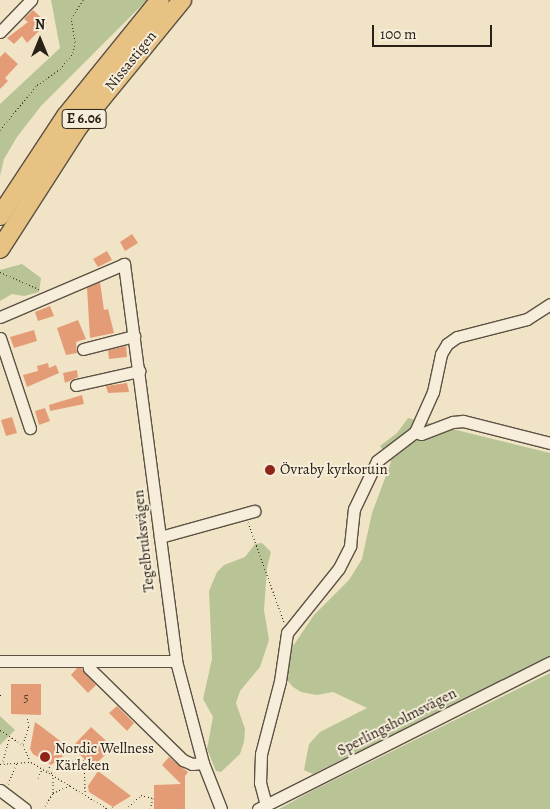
<!DOCTYPE html>
<html>
<head>
<meta charset="utf-8">
<style>
	body { margin:0 }
	#map { position:relative; width:550px; height:809px; overflow:hidden; background:#f1e4c6; font-family:Alegreya,serif }
	div>[style] { position:absolute }
	[style*='--x'] { left:calc(var(--x)*1px); top:calc(var(--y)*1px); width:calc(var(--w)*1px); rotate:calc(var(--a)*1deg) }
	.green>* { inset:0; background:#b8c496 }
	.building>* { inset:0; background:#e49c76 }
	.path>* { height:1px; margin-top:-0.5px; transform-origin:0; background:repeating-linear-gradient(90deg,#292117 0 1px,transparent 0 3.5px) }
	.roads { filter:drop-shadow(1px 0 #5b5243) drop-shadow(-1px 0 #5b5243) drop-shadow(0 1px #5b5243) drop-shadow(0 -1px #5b5243) }
	.minor>* { height:11px; margin:-5.5px; padding:0 5.5px; transform-origin:5.5px; border-radius:5.5px; background:#f6edda }
	.highway>* { height:18px; margin:-9px; padding:0 9px; transform-origin:9px; border-radius:9px; background:#e8c283 }
	.dots>* { width:14px; height:14px; translate:-50% -50%; box-sizing:border-box; border:2px solid #f6edda; border-radius:50% }
	span { translate:-50% -50%; white-space:nowrap; text-align:center; line-height:1.15; -webkit-text-stroke:4px #f6edda; paint-order:stroke }
	.number-label { font-size:12px; color:#58402f }
	.number-label span { -webkit-text-stroke-width:0 }
	.shield-label span { padding:1px 4px; background:#f6edda; border:1px solid; border-radius:4px; -webkit-text-stroke-width:0 }
	.shield-label { font-size:14px; color:#292117; font-weight:700 }
	.street-label { font-size:15px; color:#292117 }
	.poi-label { font-size:15px; color:#292117 }
	.left { translate:0 -50%; text-align:left }
	.north { position:absolute; left:15px; top:15px; width:50px; height:50px; -webkit-text-stroke:4px #f6edda; paint-order:stroke; rotate:0deg; font-size:14px; font-weight:700; line-height:20px; text-align:center; color:#292117 }
	.north::after { content:''; display:block; margin:auto; width:18px; height:22px; background:#292117; clip-path:polygon(50% 0,100% 100%,50% 72%,0 100%) }
	.scale { position:absolute; left:372px; top:25px; width:120px; height:22px; box-sizing:border-box; border:2px solid #292117; border-top:0; padding-left:6px; font-size:15px; line-height:18px; white-space:nowrap; color:#292117; -webkit-text-stroke:4px #f6edda; paint-order:stroke }
</style>
</head>
<body>
<div id="map">
	<div class="green">
		<i style="clip-path:polygon(51px 0,147px 0,41px 106px,17px 137px,4px 159px,0 176px,0 104px,60px 48px)"></i>
		<i style="clip-path:polygon(22px 264px,41px 278px,39px 292px,24px 296px,12px 294px,0 301px,0 270px)"></i>
		<i style="clip-path:polygon(408px 418px,550px 453px,550px 657px,313px 774px,304px 770px,309px 744px,320px 732px,367px 708px,333px 692px,317px 695px,301px 692px,293px 687px,286px 679px,291px 649px,314px 615px,349px 580px,362px 559px,372px 513px,391px 462px,380px 446px,397px 433px)"></i>
		<i style="clip-path:polygon(262px 543px,271px 552px,267px 568px,264px 610px,269px 640px,260px 667px,240px 691px,236px 703px,245px 729px,244px 742px,240px 754px,221px 772px,216px 771px,207px 749px,213px 717px,203px 699px,212px 659px,209px 591px,217px 572px,224px 565px,245px 557px,255px 544px)"></i>
		<i style="clip-path:polygon(550px 673px,550px 809px,279px 809px,308px 793px)"></i>
		<i style="clip-path:polygon(0 716px,15px 730px,0 745px)"></i>
	</div>
	<div class="building">
		<i style="clip-path:polygon(33px 10px,47px 23px,27px 43px,22px 36px,14px 44px,7px 38px,28px 22px,24px 19px)"></i>
		<i style="clip-path:polygon(5px 52px,18px 64px,5px 78px,8px 81px,0 89px,0 57px)"></i>
		<i style="clip-path:polygon(132px 234px,138px 243px,125px 251px,120px 242px)"></i>
		<i style="clip-path:polygon(107px 251px,112px 260px,98px 267px,93px 259px)"></i>
		<i style="clip-path:polygon(100px 282px,104px 310px,108px 309px,114px 333px,90px 338px,87px 288px)"></i>
		<i style="clip-path:polygon(50px 306px,54px 316px,38px 321px,35px 312px)"></i>
		<i style="clip-path:polygon(78px 320px,86px 339px,76px 342px,77px 353px,66px 355px,57px 328px)"></i>
		<i style="clip-path:polygon(34px 330px,37px 341px,14px 348px,10px 337px)"></i>
		<i style="clip-path:polygon(126px 346px,127px 357px,109px 359px,108px 350px)"></i>
		<i style="clip-path:polygon(48px 363px,49px 368px,56px 365px,59px 373px,27px 387px,23px 375px,38px 371px,37px 366px)"></i>
		<i style="clip-path:polygon(77px 370px,78px 377px,65px 383px,63px 373px)"></i>
		<i style="clip-path:polygon(127px 383px,129px 392px,108px 393px,106px 386px)"></i>
		<i style="clip-path:polygon(82px 395px,84px 404px,50px 411px,49px 405px)"></i>
		<i style="clip-path:polygon(45px 408px,50px 421px,39px 425px,35px 411px)"></i>
		<i style="clip-path:polygon(12px 417px,17px 433px,6px 436px,1px 420px)"></i>
		<i style="clip-path:polygon(77px 668px,81px 668px,96px 685px,88px 693px,71px 675px)"></i>
		<i style="clip-path:polygon(11px 684px,41px 684px,41px 715px,11px 714px)"></i>
		<i style="clip-path:polygon(117px 706px,134px 723px,127px 731px,109px 713px)"></i>
		<i style="clip-path:polygon(35px 722px,42px 727px,72px 750px,51px 765px,33px 754px,30px 749px)"></i>
		<i style="clip-path:polygon(91px 727px,113px 747px,93px 767px,72px 747px)"></i>
		<i style="clip-path:polygon(169px 757px,188px 772px,185px 776px,185px 809px,154px 809px,154px 785px,181px 784px,162px 765px)"></i>
		<i style="clip-path:polygon(98px 771px,106px 777px,131px 796px,113px 807px,89px 792px,88px 786px)"></i>
	</div>
	<div class="path">
		<i style="--x:0;--y:130;--w:58;--a:-50.6"></i>
		<i style="--x:37;--y:85;--w:28;--a:-35"></i>
		<i style="--x:60;--y:69;--w:21;--a:-51"></i>
		<i style="--x:73;--y:53;--w:11;--a:-80"></i>
		<i style="--x:75;--y:42;--w:24;--a:-99"></i>
		<i style="--x:71;--y:18;--w:22;--a:-56"></i>
		<i style="--x:0;--y:272;--w:43;--a:23.6"></i>
		<i style="--x:248;--y:522;--w:106;--a:70.2"></i>
		<i style="--x:0;--y:695;--w:3;--a:0"></i>
		<i style="--x:0;--y:730;--w:27;--a:33"></i>
		<i style="--x:23;--y:745;--w:17;--a:66"></i>
		<i style="--x:23;--y:744;--w:19;--a:-72"></i>
		<i style="--x:29;--y:726;--w:10;--a:-101"></i>
		<i style="--x:84;--y:759;--w:34;--a:88"></i>
		<i style="--x:3;--y:761;--w:23;--a:-75"></i>
		<i style="--x:0;--y:764;--w:31;--a:-4"></i>
		<i style="--x:31;--y:762;--w:90;--a:31.4"></i>
		<i style="--x:48;--y:771;--w:6;--a:-72"></i>
		<i style="--x:51;--y:773;--w:35;--a:-29"></i>
		<i style="--x:38;--y:778;--w:10;--a:-66"></i>
		<i style="--x:8;--y:784;--w:23;--a:-67"></i>
		<i style="--x:53;--y:793;--w:19;--a:-25"></i>
		<i style="--x:112;--y:807;--w:2;--a:63"></i>
		<i style="--x:43;--y:809;--w:19;--a:-58"></i>
		<i style="--x:53;--y:793;--w:17;--a:-90"></i>
		<i style="--x:126;--y:809;--w:21;--a:-43"></i>
		<i style="--x:141;--y:795;--w:12;--a:14"></i>
		<i style="--x:153;--y:798;--w:11;--a:105"></i>
	</div>
	<div class="roads">
		<div class="minor">
			<i style="--x:0;--y:32;--w:45;--a:-45.9"></i>
			<i style="--x:0;--y:317;--w:135;--a:-23.1"></i>
			<i style="--x:124;--y:264;--w:400;--a:82.5"></i>
			<i style="--x:176;--y:661;--w:106;--a:75.2"></i>
			<i style="--x:203;--y:763;--w:49;--a:68.6"></i>
			<i style="--x:0;--y:338;--w:95;--a:71.6"></i>
			<i style="--x:83;--y:349;--w:53;--a:-14.3"></i>
			<i style="--x:76;--y:385;--w:65;--a:-12.5"></i>
			<i style="--x:415;--y:432;--w:44;--a:-65.8"></i>
			<i style="--x:433;--y:392;--w:39;--a:-78"></i>
			<i style="--x:441;--y:354;--w:12;--a:-59"></i>
			<i style="--x:447;--y:344;--w:12;--a:-35"></i>
			<i style="--x:457;--y:337;--w:72;--a:-14.4"></i>
			<i style="--x:527;--y:319;--w:27;--a:-33"></i>
			<i style="--x:160;--y:537;--w:98;--a:-15.5"></i>
			<i style="--x:0;--y:661;--w:176;--a:0"></i>
			<i style="--x:88;--y:662;--w:6;--a:81"></i>
			<i style="--x:89;--y:668;--w:132;--a:44.4"></i>
			<i style="--x:183;--y:760;--w:10;--a:24"></i>
			<i style="--x:192;--y:764;--w:11;--a:-5"></i>
			<i style="--x:0;--y:790;--w:31;--a:37"></i>
			<i style="--x:266;--y:805;--w:23;--a:-105"></i>
			<i style="--x:260;--y:783;--w:29;--a:-88"></i>
			<i style="--x:261;--y:754;--w:75;--a:-75.4"></i>
			<i style="--x:280;--y:681;--w:49;--a:-81.7"></i>
			<i style="--x:287;--y:633;--w:83;--a:-51.3"></i>
			<i style="--x:339;--y:568;--w:25;--a:-63"></i>
			<i style="--x:350;--y:546;--w:37;--a:-84"></i>
			<i style="--x:354;--y:509;--w:53;--a:-64.4"></i>
			<i style="--x:377;--y:461;--w:48;--a:-37.3"></i>
			<i style="--x:415;--y:432;--w:6;--a:18"></i>
			<i style="--x:421;--y:434;--w:34;--a:-21"></i>
			<i style="--x:453;--y:422;--w:10;--a:-6"></i>
			<i style="--x:463;--y:421;--w:90;--a:14.2"></i>
			<i style="--x:258;--y:809;--w:327;--a:-26.7"></i>
		</div>
		<div class="highway">
			<i style="--x:0;--y:216;--w:120;--a:-56.6"></i>
			<i style="--x:66;--y:116;--w:149;--a:-51"></i>
			<i style="--x:0;--y:249;--w:146;--a:-57.3"></i>
			<i style="--x:79;--y:126;--w:163;--a:-50.7"></i>
		</div>
	</div>
	<div class="dots">
		<i style="left:270px;top:470px;background:#8f2418"></i>
		<i style="left:45px;top:757px;background:#8f2418"></i>
	</div>
	<div class="number-label">
		<span style="left:26px;top:699px">5</span>
	</div>
	<div class="shield-label">
		<span style="left:84px;top:119px">E 6.06</span>
	</div>
	<div class="street-label">
		<span style="left:131px;top:61px;rotate:-51deg">Nissastigen</span>
		<span style="left:144px;top:541px;rotate:-96deg">Tegelbruksvägen</span>
		<span style="left:397px;top:722px;rotate:-27deg">Sperlingsholmsvägen</span>
	</div>
	<div class="poi-label">
		<span class="left" style="left:280px;top:470px">Övraby kyrkoruin</span>
		<span class="left" style="left:55px;top:757px">Nordic Wellness<br>Kärleken</span>
	</div>
	<div class="north">N</div>
	<div class="scale">100 m</div>
</div>
</body>
</html>
